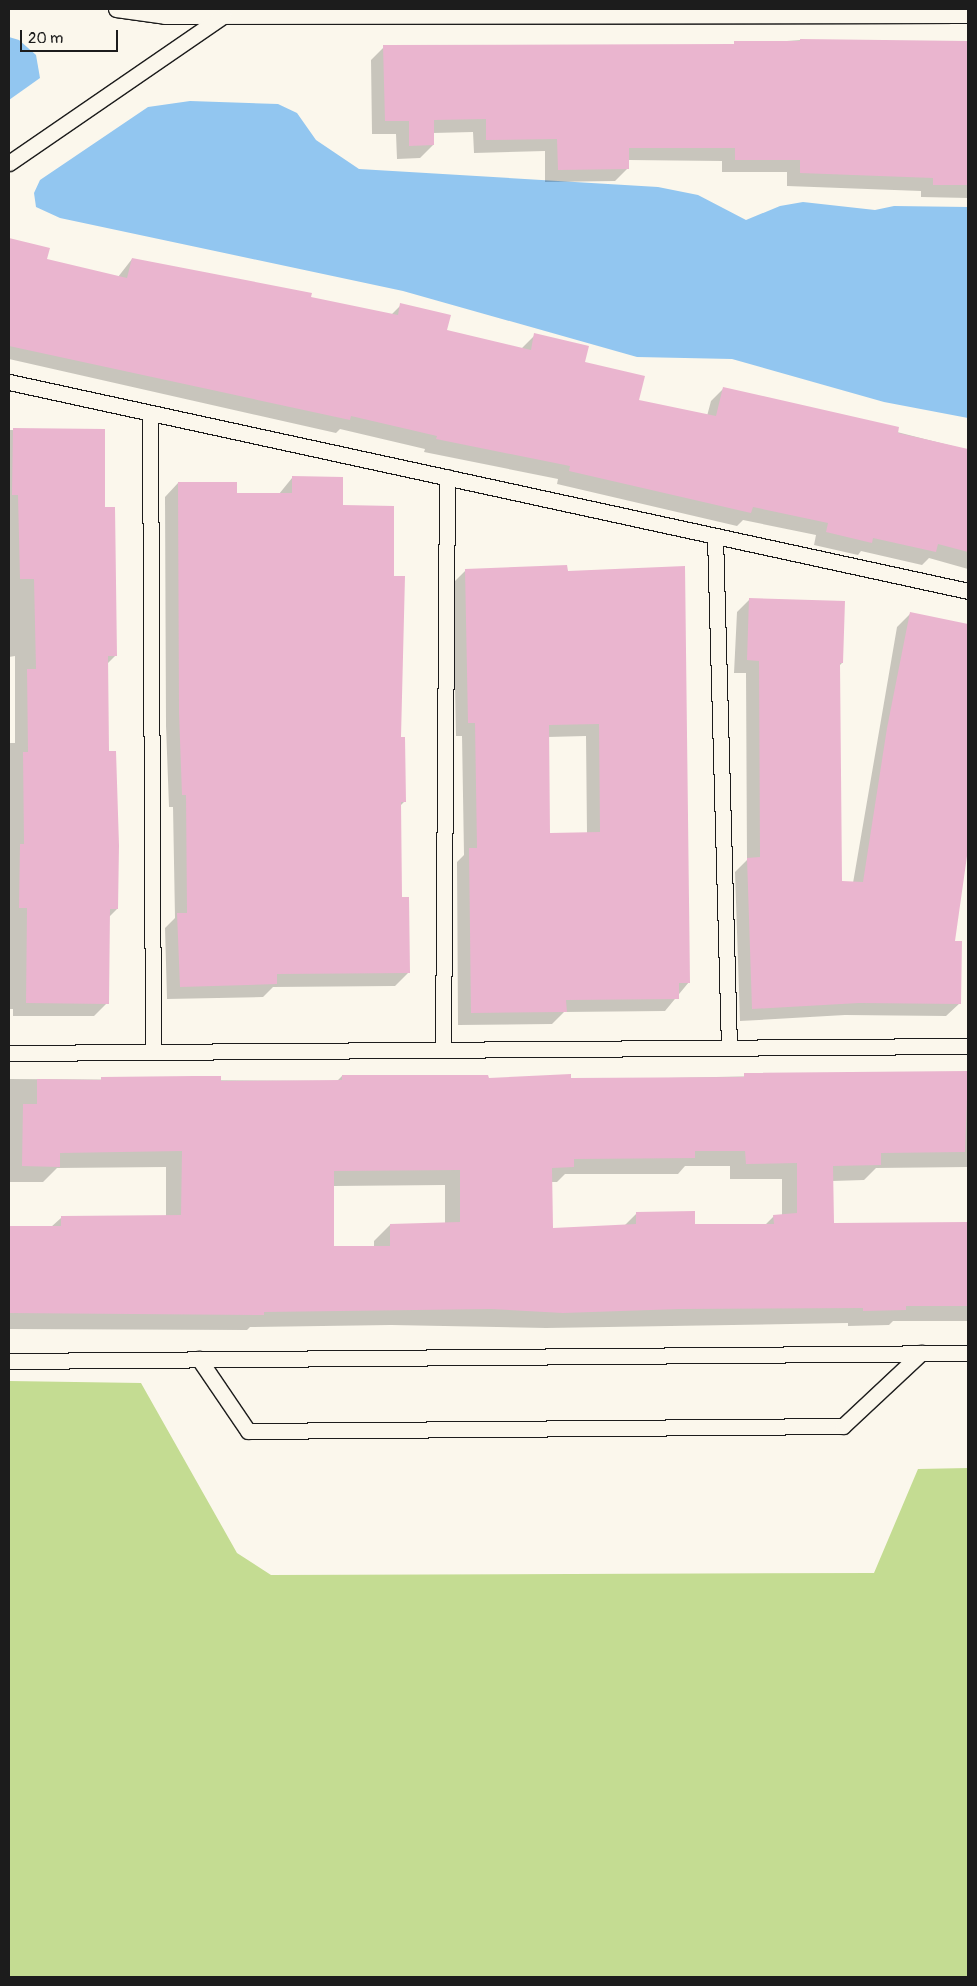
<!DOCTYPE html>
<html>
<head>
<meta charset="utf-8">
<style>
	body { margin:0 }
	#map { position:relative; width:977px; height:1986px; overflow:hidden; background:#fbf7ec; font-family:Pangolin,sans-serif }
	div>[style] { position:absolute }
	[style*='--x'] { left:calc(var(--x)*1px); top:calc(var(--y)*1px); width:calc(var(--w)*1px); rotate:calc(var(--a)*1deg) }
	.green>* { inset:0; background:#c4dc92 }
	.water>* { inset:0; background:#92c6f0 }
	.shadow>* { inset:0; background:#0003 }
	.building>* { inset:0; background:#eab5cf }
	.roads { filter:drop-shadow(1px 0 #1c1c1c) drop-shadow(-1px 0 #1c1c1c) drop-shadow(0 1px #1c1c1c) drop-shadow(0 -1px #1c1c1c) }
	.lane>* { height:15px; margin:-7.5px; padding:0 7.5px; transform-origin:7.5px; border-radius:7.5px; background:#fbf7ec }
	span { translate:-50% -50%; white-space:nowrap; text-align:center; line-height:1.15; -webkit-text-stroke:4px #fbf7ec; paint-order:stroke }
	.frame { position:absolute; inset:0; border:10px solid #1c1c1c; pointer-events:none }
	.scale { position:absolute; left:20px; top:30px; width:98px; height:22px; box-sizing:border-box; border:2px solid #1c1c1c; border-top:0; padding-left:6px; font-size:15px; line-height:18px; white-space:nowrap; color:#1c1c1c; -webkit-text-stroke:4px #fbf7ec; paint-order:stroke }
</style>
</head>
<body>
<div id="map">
	<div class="green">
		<i style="clip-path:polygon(9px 1381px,141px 1383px,237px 1553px,271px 1575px,874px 1573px,918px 1469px,968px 1468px,968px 1977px,9px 1977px)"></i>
	</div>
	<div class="water">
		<i style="clip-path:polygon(9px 37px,19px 40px,36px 55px,40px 78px,9px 100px)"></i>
		<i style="clip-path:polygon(190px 101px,278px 104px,297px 113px,316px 140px,359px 169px,658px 187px,698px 195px,746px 220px,780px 206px,803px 202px,875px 210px,894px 206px,968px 207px,968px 418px,884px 402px,732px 359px,637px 357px,403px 291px,60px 218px,36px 207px,34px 193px,40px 180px,148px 107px)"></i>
	</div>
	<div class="shadow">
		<i style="clip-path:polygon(801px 40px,968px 42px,968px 198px,921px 197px,921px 191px,787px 186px,787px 172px,722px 172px,722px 161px,628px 160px,628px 168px,615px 181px,545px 182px,545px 151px,474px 153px,473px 132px,433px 133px,433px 145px,420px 158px,397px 159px,396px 134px,372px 134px,371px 60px,384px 47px,732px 45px)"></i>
		<i style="clip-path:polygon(9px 240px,48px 249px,46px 260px,118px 277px,132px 259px,391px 315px,401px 305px,446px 331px,521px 349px,535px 335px,583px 363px,638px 401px,707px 416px,711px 401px,724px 388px,968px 450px,968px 569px,929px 558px,922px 565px,861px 551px,858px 555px,814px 545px,816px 535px,743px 520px,737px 526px,557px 484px,558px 479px,424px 452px,425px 449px,340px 429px,336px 433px,9px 359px)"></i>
		<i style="clip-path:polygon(9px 430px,104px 431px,103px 508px,116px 655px,107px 664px,108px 752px,117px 909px,108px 918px,107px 1003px,94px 1016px,13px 1016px,13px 1009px,9px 1009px,9px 743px,15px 743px,15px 656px,9px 657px)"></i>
		<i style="clip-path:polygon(292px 478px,342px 506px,392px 578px,404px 802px,400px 806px,401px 899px,408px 973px,395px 986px,273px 987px,263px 997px,167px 999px,165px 928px,175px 918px,173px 807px,169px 807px,166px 726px,165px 497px,178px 483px,236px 494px,279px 494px)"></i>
		<i style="clip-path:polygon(evenodd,566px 566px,689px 982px,665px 1011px,564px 1012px,552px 1024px,458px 1025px,457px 862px,464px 855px,462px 736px,456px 736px,453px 583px,466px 570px,566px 566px,586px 736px,587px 834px,549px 835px,548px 737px,586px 736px)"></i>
		<i style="clip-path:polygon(750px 599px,842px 663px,839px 666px,841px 882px,853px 883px,897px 627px,910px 614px,968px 625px,968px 838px,954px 942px,960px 1003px,946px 1016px,845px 1015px,740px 1021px,735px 872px,747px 860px,746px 673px,734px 673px,737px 612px)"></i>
		<i style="clip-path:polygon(evenodd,968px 1072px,968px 1167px,876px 1168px,864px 1180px,832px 1181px,833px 1225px,968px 1223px,968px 1321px,893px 1321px,889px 1325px,848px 1326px,848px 1323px,546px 1328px,391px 1325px,250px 1327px,247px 1330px,9px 1329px,9px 1227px,51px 1227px,61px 1218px,166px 1216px,166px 1167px,57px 1168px,43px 1182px,9px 1182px,9px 1079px,337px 1081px,342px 1076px,570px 1080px,968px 1072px,685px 1166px,730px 1166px,730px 1179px,782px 1179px,782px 1216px,774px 1216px,765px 1225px,694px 1225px,637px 1213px,624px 1226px,551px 1229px,551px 1182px,557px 1182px,565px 1174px,678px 1174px,685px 1166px,968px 1072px,445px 1185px,445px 1224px,390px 1225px,374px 1241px,374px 1247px,333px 1248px,333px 1186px,445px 1185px)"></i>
	</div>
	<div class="building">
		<i style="clip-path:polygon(800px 39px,968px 41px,968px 185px,933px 185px,933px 178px,800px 173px,800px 160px,735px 160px,735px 148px,629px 148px,629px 169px,558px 170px,557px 139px,486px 140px,486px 119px,434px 120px,434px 145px,409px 146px,409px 121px,385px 121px,383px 45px,734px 44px,734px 41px,800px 41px)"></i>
		<i style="clip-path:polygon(9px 238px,50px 248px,47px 259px,127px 278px,132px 258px,312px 293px,311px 297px,398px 315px,400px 303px,451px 315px,447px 330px,531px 350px,534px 333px,589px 346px,585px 362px,645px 376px,639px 400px,716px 416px,723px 387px,899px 427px,898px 433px,968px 449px,968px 552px,938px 544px,936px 552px,873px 538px,872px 543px,826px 532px,828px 523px,753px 507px,751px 513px,569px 471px,570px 466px,436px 439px,437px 436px,351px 416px,350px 420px,9px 346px)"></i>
		<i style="clip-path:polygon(13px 428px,105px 429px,105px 507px,115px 507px,117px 656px,108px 656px,109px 751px,116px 751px,119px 845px,118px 909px,110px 909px,109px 1004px,26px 1003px,27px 908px,19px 908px,20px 844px,24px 844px,23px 752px,28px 752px,27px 669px,36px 669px,34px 579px,20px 579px,18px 495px,12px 495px)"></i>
		<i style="clip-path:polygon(292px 476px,343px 477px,343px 505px,394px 506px,394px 576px,405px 576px,401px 737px,405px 737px,406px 802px,401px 802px,402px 897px,409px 897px,410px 973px,277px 974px,277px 984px,180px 987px,177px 913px,187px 913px,186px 795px,182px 795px,179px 712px,178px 482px,237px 482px,237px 493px,292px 493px)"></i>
		<i style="clip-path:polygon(evenodd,567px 565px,568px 571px,685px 566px,690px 983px,679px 983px,679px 999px,566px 1000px,567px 1012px,471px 1013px,469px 848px,477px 848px,475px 723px,468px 723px,465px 569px,567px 565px,599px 724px,600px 832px,550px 833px,549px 725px,599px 724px)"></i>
		<i style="clip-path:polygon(749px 598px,845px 601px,843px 663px,840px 663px,842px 881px,863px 882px,887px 728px,910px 612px,968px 624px,968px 849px,955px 941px,962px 941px,961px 1004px,859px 1003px,752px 1009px,747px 858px,760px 857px,759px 661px,747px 660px)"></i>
		<i style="clip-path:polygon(evenodd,968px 1071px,965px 1152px,881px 1153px,881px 1165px,833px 1166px,834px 1223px,968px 1222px,968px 1306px,906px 1306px,906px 1310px,863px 1311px,863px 1308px,680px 1309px,563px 1313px,491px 1309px,264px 1312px,264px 1315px,9px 1313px,9px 1226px,61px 1226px,61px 1216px,181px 1215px,182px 1151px,60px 1153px,60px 1167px,22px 1166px,23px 1104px,37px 1104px,37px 1079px,101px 1080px,101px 1077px,194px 1076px,221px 1076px,221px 1081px,342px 1080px,342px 1075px,488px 1075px,489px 1078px,571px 1074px,571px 1078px,744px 1077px,744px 1073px,968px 1071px,695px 1151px,745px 1151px,746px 1164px,797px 1163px,797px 1213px,773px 1215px,774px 1224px,695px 1224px,695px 1211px,636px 1212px,636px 1224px,553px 1228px,552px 1168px,574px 1167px,574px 1159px,695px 1158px,695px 1151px,968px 1071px,460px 1170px,460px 1222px,390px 1224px,390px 1246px,334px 1246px,334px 1171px,460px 1170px)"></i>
	</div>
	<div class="roads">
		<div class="lane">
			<i style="--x:116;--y:9;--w:49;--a:8.1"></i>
			<i style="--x:165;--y:16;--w:803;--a:-0.07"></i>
			<i style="--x:9;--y:163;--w:260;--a:-34.5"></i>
			<i style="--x:9;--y:382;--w:982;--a:12.29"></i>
			<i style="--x:150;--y:413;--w:639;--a:89.73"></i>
			<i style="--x:715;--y:536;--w:512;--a:88.43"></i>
			<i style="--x:443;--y:1050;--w:573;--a:-89.6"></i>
			<i style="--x:9;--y:1053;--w:959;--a:-0.42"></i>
			<i style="--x:199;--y:1359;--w:87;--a:55.8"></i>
			<i style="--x:248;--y:1431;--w:595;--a:-0.48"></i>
			<i style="--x:843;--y:1426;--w:107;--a:-43.1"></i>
			<i style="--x:9;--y:1361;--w:959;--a:-0.48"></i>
		</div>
	</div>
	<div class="frame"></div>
	<div class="scale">20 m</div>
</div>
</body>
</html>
